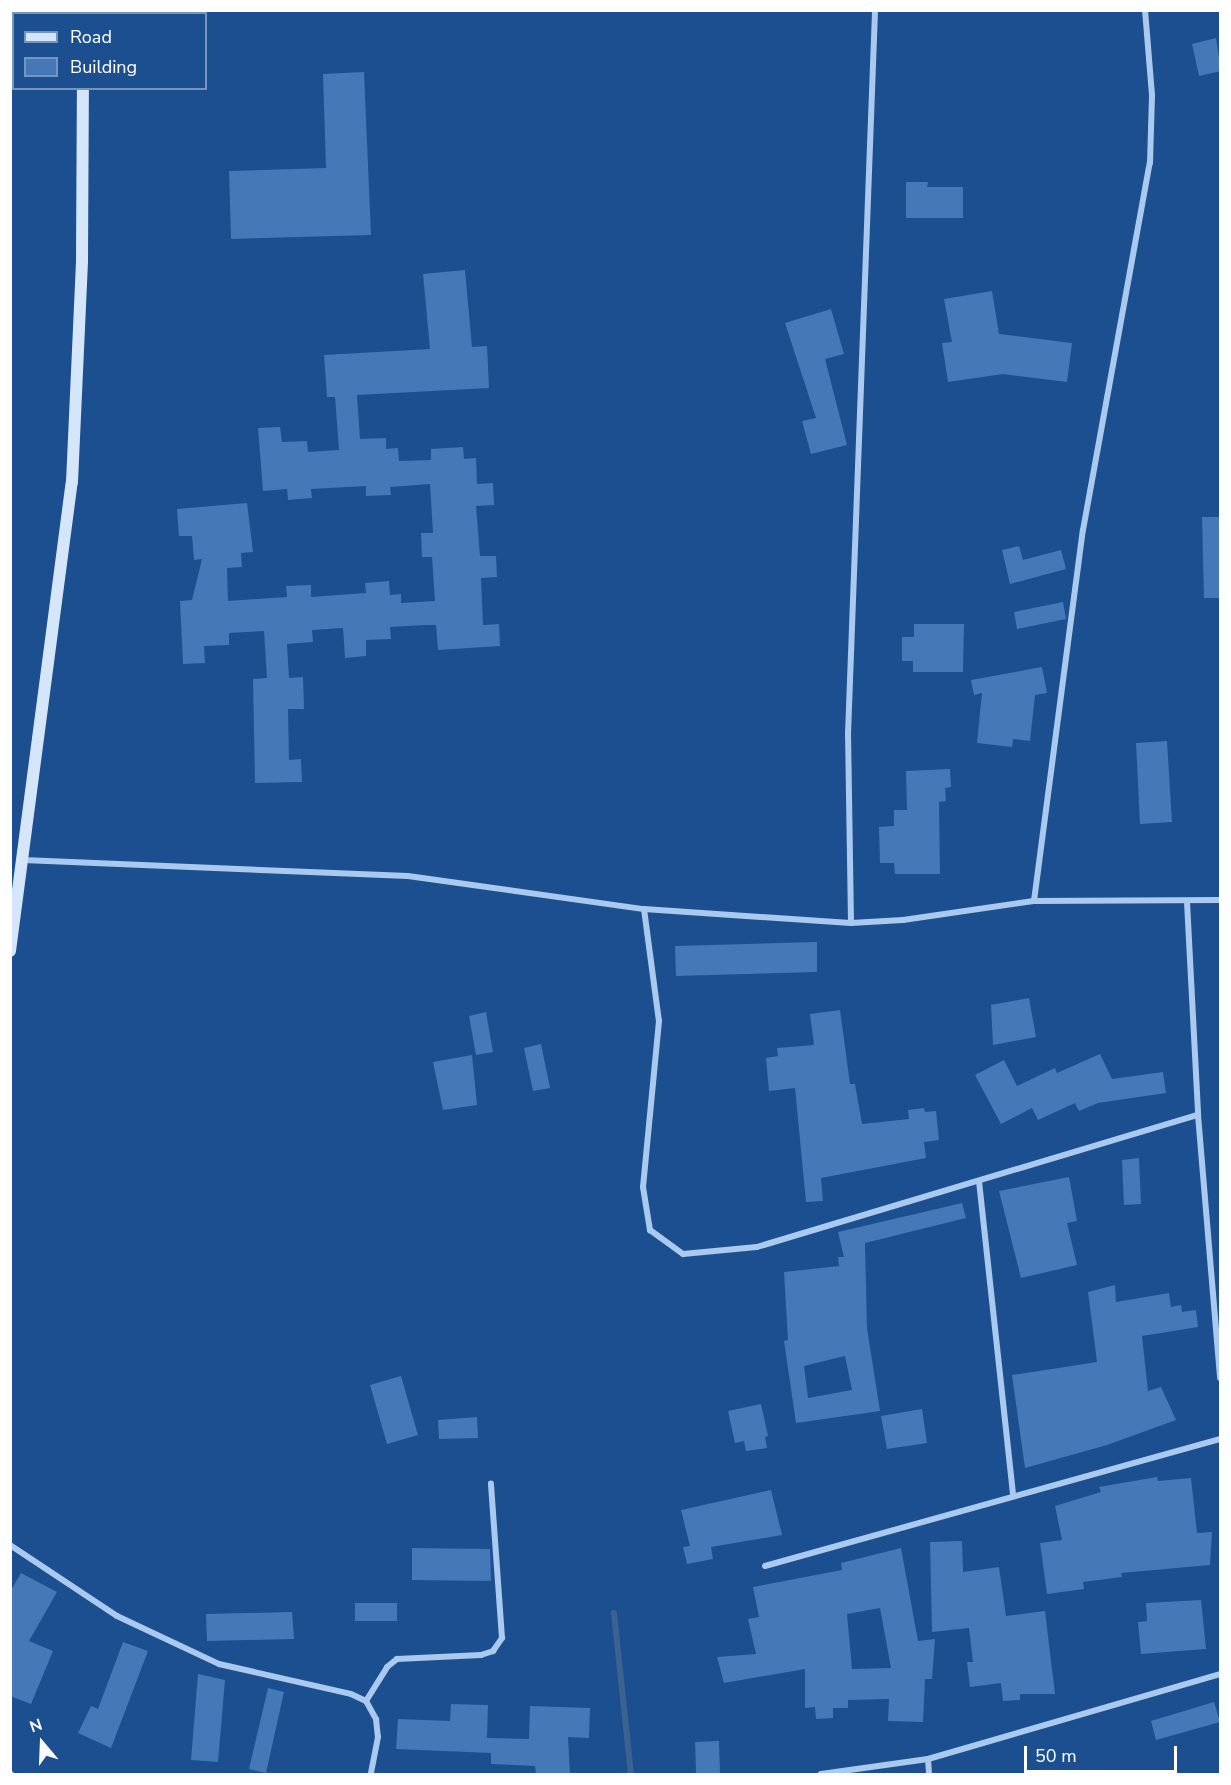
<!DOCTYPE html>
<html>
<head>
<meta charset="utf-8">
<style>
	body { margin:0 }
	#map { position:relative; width:1231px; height:1785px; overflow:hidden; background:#1b4f8f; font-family:"Nunito Sans",sans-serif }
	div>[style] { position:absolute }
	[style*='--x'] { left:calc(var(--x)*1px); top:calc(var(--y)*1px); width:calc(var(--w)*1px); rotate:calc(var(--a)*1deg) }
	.stream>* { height:6px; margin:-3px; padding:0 3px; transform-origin:3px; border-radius:3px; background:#3c6290 }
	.building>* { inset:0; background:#4478b7 }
	.street>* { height:6px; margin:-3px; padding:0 3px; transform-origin:3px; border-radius:3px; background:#a9c9ee }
	.secondary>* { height:12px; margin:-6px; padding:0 6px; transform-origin:6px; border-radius:6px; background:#d6e6fa }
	span { translate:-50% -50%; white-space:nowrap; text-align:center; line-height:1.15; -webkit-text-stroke:4.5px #1b4f8f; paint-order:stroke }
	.frame { position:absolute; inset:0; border:12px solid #fff; pointer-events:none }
	.legend { position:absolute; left:12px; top:12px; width:195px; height:78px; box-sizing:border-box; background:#1b4f8f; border:2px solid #7695bc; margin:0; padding:8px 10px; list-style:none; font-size:18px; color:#fff }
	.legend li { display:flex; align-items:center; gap:12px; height:30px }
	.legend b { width:30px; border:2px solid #7695bc }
	.north { position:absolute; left:12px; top:1713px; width:60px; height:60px; -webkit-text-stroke:4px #1b4f8f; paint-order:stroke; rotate:341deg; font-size:16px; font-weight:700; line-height:24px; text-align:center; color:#fff }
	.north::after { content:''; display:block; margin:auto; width:21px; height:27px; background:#fff; clip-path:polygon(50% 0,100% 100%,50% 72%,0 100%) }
	.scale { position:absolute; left:1024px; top:1746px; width:153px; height:27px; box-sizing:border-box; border:3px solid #fff; border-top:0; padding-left:8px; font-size:18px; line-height:21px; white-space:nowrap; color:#fff; -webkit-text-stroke:4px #1b4f8f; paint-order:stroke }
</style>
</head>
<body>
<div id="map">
	<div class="stream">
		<i style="--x:614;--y:1613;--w:162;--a:84"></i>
	</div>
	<div class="building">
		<i style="clip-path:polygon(1216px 38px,1221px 71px,1199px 76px,1192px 44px)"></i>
		<i style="clip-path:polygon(364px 72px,371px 235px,231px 239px,229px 171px,326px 168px,323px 74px)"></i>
		<i style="clip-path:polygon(906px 182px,928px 182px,927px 187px,963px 187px,963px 218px,906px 218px)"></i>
		<i style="clip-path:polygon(465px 270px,472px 347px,487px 346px,489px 388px,357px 395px,360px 439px,386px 438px,386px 449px,398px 448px,399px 461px,431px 460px,431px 449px,463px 447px,464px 459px,476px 458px,477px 484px,493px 483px,494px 505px,476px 506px,480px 556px,496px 556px,497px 577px,481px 578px,483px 625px,499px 624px,500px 646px,438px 650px,436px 625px,425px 625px,390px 627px,391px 639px,366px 640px,366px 656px,345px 658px,343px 628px,312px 630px,313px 642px,287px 644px,289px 678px,303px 677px,304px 709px,288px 709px,289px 760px,301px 759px,302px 782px,255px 783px,253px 679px,267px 678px,264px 631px,229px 633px,229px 645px,204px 646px,205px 663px,183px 664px,180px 601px,192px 600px,202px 559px,194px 560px,192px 536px,179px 536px,177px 509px,247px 503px,253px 552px,241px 553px,242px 567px,227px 568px,228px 601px,287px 597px,286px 586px,311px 585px,311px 597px,366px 593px,365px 583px,389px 581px,390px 595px,401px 594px,401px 603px,435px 601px,432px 557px,422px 557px,421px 533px,433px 533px,430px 484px,390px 487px,391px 495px,366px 496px,366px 486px,311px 489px,312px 498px,288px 500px,287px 489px,263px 491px,258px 428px,280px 427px,282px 442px,307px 441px,308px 452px,339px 450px,335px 397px,327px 397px,324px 355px,430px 349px,423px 274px)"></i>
		<i style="clip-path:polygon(992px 291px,999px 334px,1072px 343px,1067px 382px,1003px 374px,948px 382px,942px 343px,952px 342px,944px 299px)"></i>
		<i style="clip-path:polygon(831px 309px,844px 354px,825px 359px,847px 445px,811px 454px,802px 421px,816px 418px,785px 323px)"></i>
		<i style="clip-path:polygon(1202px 517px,1221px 517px,1221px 598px,1204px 598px)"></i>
		<i style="clip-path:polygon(1019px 546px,1023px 560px,1061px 550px,1066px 569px,1010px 584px,1002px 550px)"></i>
		<i style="clip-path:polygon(1063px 602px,1066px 619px,1017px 629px,1014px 612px)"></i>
		<i style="clip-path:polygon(914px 624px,964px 624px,963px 672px,913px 672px,913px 661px,902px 661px,902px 637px,914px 637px)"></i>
		<i style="clip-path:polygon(1042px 667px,1047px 693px,1035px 695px,1030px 741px,1013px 739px,1012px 747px,977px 743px,982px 693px,974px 695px,971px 680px)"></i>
		<i style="clip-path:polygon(1167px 741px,1172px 822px,1140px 824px,1136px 743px)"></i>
		<i style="clip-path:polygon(950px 769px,951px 787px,945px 788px,946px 801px,939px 802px,940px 874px,895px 874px,894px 863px,880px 863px,879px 827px,894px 826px,894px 810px,907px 810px,906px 771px)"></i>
		<i style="clip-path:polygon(817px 942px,817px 972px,676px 976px,675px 946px)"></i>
		<i style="clip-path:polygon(1029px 998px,1036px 1037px,993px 1045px,991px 1005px)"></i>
		<i style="clip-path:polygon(840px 1010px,850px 1084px,855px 1084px,862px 1124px,909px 1119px,908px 1110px,924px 1108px,925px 1112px,936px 1111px,939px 1140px,924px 1142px,926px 1158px,821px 1178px,823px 1201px,806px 1202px,795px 1088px,769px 1091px,766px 1058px,778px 1056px,777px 1048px,814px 1045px,810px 1014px)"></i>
		<i style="clip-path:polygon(486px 1012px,493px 1052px,476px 1055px,469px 1016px)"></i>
		<i style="clip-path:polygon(541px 1044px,550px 1088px,533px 1091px,524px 1048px)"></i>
		<i style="clip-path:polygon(1100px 1054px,1112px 1079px,1163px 1072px,1166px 1093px,1098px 1103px,1079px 1111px,1075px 1103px,1038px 1120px,1032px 1108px,1001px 1124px,975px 1075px,1004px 1060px,1017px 1086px,1055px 1068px,1057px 1073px)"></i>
		<i style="clip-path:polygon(472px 1055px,477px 1105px,443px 1110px,433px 1062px)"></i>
		<i style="clip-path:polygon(1139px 1158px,1141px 1204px,1124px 1205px,1122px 1160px)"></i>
		<i style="clip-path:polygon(1069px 1177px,1077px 1221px,1067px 1223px,1077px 1265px,1021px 1278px,999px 1191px)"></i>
		<i style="clip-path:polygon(evenodd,962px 1203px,966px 1218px,865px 1243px,867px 1328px,880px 1411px,796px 1423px,784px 1341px,788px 1340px,784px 1272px,839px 1266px,838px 1257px,844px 1257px,838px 1232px,962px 1203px,845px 1356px,852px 1390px,808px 1398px,804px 1366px,845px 1356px)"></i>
		<i style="clip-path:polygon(1115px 1285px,1116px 1302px,1169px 1293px,1171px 1307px,1181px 1305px,1182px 1312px,1196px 1310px,1198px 1327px,1142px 1336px,1148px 1391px,1161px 1387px,1176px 1420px,1107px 1445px,1025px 1468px,1012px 1375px,1097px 1362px,1088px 1292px)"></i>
		<i style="clip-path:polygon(401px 1376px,418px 1435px,387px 1444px,370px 1385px)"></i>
		<i style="clip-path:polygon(761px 1404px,768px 1436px,765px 1437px,767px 1448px,746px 1451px,744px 1441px,735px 1443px,728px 1411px)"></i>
		<i style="clip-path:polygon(922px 1409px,927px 1443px,887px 1449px,881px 1416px)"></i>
		<i style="clip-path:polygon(477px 1417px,478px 1438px,439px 1439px,438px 1420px)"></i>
		<i style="clip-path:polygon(1157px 1477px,1158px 1481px,1191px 1478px,1197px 1533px,1212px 1532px,1210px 1565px,1121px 1573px,1122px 1577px,1083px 1582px,1084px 1589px,1047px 1594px,1040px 1543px,1062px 1540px,1055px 1506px,1101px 1492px,1099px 1487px)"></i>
		<i style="clip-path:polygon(771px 1490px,782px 1535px,711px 1547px,713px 1559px,687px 1564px,683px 1547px,690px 1546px,681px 1510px)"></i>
		<i style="clip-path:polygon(962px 1541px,963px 1572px,999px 1567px,1006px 1616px,1045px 1611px,1055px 1694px,1020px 1694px,1020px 1700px,1003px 1701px,1001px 1683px,970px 1687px,967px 1662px,973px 1662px,969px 1628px,932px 1632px,930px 1542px)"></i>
		<i style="clip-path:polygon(412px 1548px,490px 1549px,491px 1581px,412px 1580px)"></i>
		<i style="clip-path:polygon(evenodd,901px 1548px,918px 1641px,935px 1639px,932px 1679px,925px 1679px,923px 1722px,888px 1721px,889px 1699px,848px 1700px,848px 1708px,833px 1708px,833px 1718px,816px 1719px,815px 1707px,805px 1708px,805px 1669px,724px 1683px,717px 1657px,756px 1654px,748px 1619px,759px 1617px,753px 1587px,842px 1570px,841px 1563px,901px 1548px,880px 1608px,891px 1668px,852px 1669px,847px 1614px,880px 1608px)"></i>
		<i style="clip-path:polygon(21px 1573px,57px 1592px,29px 1641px,53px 1651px,31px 1704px,10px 1696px,10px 1592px)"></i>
		<i style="clip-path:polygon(1201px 1600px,1206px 1649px,1141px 1654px,1138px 1622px,1147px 1621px,1146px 1603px)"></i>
		<i style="clip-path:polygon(355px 1603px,397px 1603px,397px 1621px,355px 1621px)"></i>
		<i style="clip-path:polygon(292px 1612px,294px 1639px,207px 1641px,206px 1614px)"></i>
		<i style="clip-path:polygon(123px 1642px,148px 1651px,111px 1748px,78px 1733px,91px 1706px,98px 1709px)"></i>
		<i style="clip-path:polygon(198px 1674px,225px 1680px,218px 1762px,191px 1760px)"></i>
		<i style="clip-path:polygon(268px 1688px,284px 1692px,266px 1773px,249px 1769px)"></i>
		<i style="clip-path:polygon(1214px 1702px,1220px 1722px,1156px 1740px,1151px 1721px)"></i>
		<i style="clip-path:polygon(451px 1704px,488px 1705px,487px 1738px,529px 1739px,530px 1706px,590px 1708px,589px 1738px,568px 1737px,570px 1774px,536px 1774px,535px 1766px,491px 1764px,491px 1753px,396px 1749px,398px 1719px,450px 1721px)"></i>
		<i style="clip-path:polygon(719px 1741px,720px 1774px,696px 1774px,695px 1742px)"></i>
	</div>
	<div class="street">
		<i style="--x:23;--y:860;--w:385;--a:2.4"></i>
		<i style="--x:408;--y:876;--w:238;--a:8"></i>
		<i style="--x:644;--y:909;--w:207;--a:3.9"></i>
		<i style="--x:851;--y:923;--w:52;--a:-3.3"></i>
		<i style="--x:903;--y:920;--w:132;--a:-8.3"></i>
		<i style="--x:1034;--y:901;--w:186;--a:-0.3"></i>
		<i style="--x:1034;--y:901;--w:374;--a:-82.5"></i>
		<i style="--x:1083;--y:530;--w:373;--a:-79.7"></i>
		<i style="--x:1150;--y:163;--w:68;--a:-88.3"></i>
		<i style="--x:1152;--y:95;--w:85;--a:-94.7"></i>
		<i style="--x:1187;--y:902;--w:213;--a:87"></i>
		<i style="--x:1198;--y:1115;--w:264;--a:85.2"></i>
		<i style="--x:644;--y:909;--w:113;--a:82.4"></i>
		<i style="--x:659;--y:1021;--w:167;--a:95.5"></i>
		<i style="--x:643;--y:1187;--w:44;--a:80.8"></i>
		<i style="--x:650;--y:1230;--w:41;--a:36"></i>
		<i style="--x:683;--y:1254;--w:74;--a:-5.4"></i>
		<i style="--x:757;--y:1247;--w:460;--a:-16.7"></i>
		<i style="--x:851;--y:923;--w:189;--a:-90.9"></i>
		<i style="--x:848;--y:734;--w:725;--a:-87.86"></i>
		<i style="--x:979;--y:1181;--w:317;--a:83.8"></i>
		<i style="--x:10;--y:1545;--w:128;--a:33.6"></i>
		<i style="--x:117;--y:1616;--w:113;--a:25.2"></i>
		<i style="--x:219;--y:1664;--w:135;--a:12.8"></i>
		<i style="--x:351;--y:1694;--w:17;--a:25"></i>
		<i style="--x:366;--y:1701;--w:21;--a:61"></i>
		<i style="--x:376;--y:1719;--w:18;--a:84"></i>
		<i style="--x:378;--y:1737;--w:38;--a:101"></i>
		<i style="--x:765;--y:1566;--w:472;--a:-15.6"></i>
		<i style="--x:366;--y:1701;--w:40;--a:-58"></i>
		<i style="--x:387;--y:1667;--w:13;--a:-39"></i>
		<i style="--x:397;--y:1659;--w:84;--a:-2.7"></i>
		<i style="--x:481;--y:1655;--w:13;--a:-18"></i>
		<i style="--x:493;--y:1651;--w:16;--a:-55"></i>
		<i style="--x:502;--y:1638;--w:155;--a:-94.1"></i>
		<i style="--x:928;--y:1759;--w:15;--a:86"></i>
		<i style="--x:10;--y:1774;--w:1;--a:0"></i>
		<i style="--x:821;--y:1774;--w:108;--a:-8"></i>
		<i style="--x:928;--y:1759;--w:304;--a:-16.2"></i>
	</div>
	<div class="secondary">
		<i style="--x:80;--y:10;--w:4;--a:90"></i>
		<i style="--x:10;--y:951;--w:473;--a:-82.5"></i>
		<i style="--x:72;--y:482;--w:221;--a:-87.4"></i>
		<i style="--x:82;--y:261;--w:173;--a:-89.7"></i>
	</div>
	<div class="frame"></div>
	<ul class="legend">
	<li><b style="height:8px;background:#d6e6fa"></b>Road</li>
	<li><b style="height:16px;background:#4478b7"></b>Building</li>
	</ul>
	<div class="north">N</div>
	<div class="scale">50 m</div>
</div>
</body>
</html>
